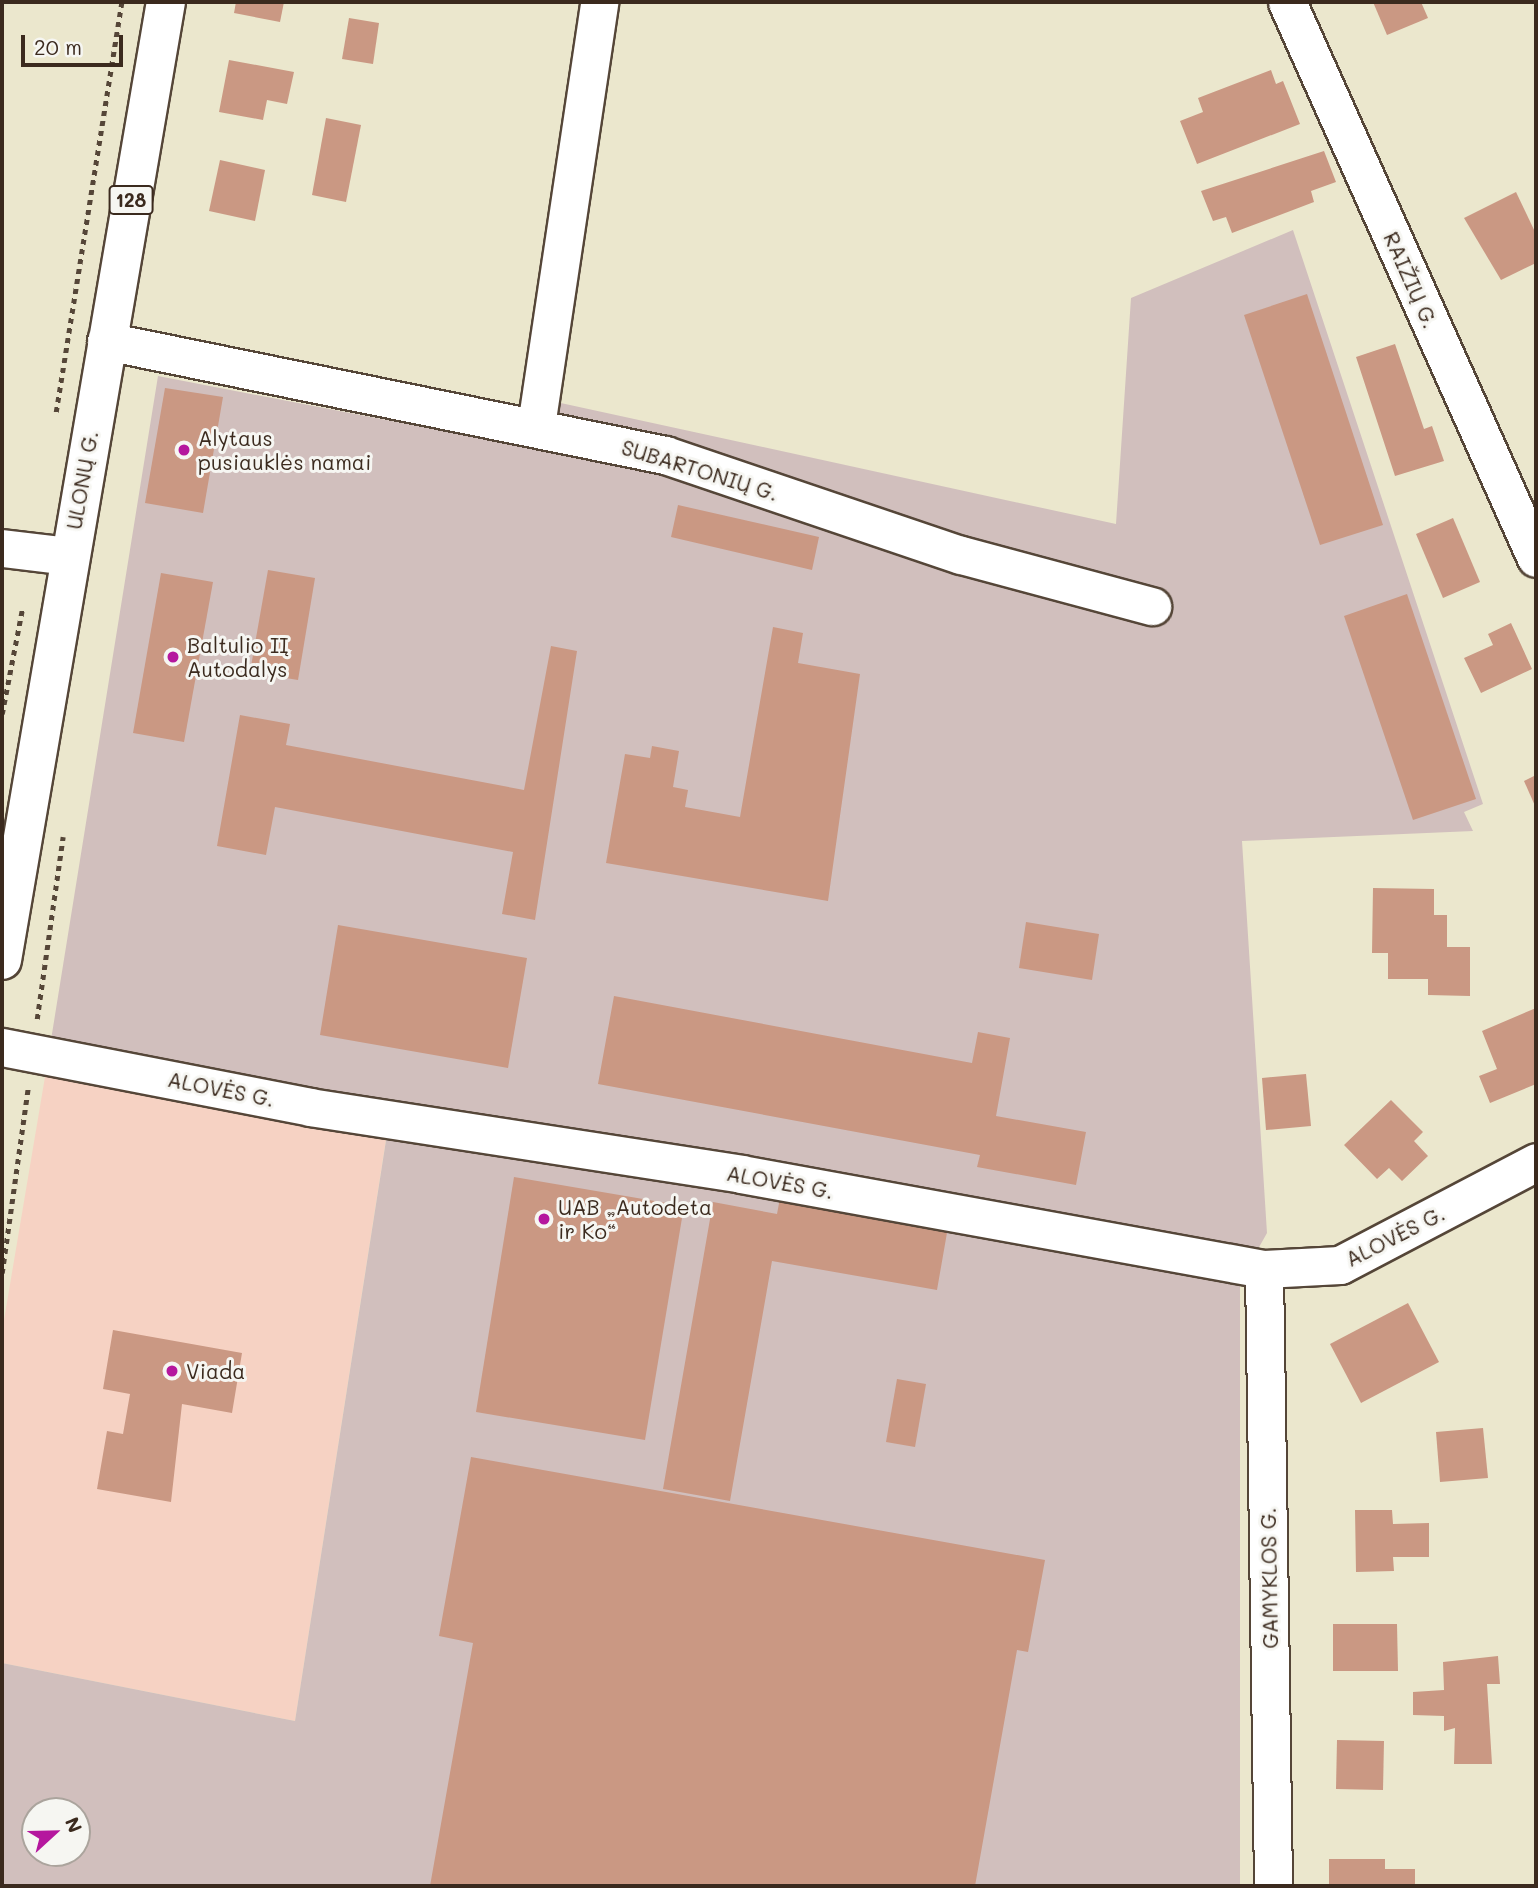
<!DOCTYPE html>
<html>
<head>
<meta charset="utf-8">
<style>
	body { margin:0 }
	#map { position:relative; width:1538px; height:1888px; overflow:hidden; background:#ebe7cd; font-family:Mali,sans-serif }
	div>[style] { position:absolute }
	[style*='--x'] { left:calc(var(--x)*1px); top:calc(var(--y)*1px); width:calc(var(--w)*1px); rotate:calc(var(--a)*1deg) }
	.built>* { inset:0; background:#f6d2c3 }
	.industrial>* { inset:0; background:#d1bfbd }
	.building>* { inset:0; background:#ca9883 }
	.path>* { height:4.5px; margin-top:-2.25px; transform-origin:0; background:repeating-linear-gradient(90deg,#554638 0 5px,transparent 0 10px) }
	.roads { filter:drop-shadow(2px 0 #554638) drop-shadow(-2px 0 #554638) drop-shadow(0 2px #554638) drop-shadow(0 -2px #554638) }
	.street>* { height:37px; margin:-18.5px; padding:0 18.5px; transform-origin:18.5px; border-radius:18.5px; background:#fff }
	.primary>* { height:38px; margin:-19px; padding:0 19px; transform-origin:19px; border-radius:19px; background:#fff }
	.dots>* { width:19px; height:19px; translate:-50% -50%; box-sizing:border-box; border:4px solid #f6f6f2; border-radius:50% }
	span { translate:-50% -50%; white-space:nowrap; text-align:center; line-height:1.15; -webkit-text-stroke:6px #f6f6f2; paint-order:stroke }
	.shield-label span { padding:2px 5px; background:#f6f6f2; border:2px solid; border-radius:5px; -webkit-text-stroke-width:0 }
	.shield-label { font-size:19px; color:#3b2a1e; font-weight:700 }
	.street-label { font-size:21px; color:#3b2a1e }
	.poi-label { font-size:21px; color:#3b2a1e }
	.left { translate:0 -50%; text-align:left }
	.frame { position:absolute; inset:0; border:4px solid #3b2a1e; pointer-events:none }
	.north { position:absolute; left:21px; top:1797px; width:70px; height:70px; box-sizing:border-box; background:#f6f6f2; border:2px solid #aba49d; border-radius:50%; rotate:68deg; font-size:19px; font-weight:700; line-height:28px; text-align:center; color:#3b2a1e }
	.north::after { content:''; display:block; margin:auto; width:24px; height:32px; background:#b5179e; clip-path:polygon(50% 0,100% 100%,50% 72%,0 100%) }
	.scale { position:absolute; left:21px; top:35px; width:102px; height:32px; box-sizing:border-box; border:4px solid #3b2a1e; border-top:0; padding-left:9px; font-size:21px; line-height:24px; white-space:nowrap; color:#3b2a1e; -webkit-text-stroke:5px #f6f6f2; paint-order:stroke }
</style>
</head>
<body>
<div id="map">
	<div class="built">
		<i style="clip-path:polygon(46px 1071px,387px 1133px,295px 1721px,2px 1663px,2px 1332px)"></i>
	</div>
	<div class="industrial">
		<i style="clip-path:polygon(evenodd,1293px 230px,1483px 804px,1464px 812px,1473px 831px,1242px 841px,1267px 1233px,1240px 1281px,1240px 1886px,2px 1886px,2px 1663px,295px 1721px,387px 1134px,46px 1071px,158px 376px,516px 445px,524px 395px,1116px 524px,1131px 298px,1293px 230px,35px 1811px,77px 1811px,77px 1853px,35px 1853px,35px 1811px)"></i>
	</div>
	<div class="building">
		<i style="clip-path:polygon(236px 2px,284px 2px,280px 22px,234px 13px)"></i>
		<i style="clip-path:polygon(1373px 2px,1421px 2px,1428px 18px,1387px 35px)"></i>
		<i style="clip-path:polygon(349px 18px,379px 23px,373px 64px,342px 59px)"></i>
		<i style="clip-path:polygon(229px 60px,294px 72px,287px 104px,267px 100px,263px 120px,219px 112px)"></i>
		<i style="clip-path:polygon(1271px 70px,1276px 84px,1283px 81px,1300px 124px,1197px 164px,1180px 121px,1203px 112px,1198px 98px)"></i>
		<i style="clip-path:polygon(326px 118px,361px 125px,346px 202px,312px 195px)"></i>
		<i style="clip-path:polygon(1324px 151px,1336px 182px,1311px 191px,1314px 202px,1232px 233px,1226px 217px,1213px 221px,1201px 191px)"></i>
		<i style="clip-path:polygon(220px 160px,265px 170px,255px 221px,209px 211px)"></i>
		<i style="clip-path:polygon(1516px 192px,1536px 234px,1536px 263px,1501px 280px,1464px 218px)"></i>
		<i style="clip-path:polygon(1307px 294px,1383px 525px,1320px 545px,1244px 315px)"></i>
		<i style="clip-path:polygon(1395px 344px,1424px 429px,1432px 426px,1444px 461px,1395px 476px,1356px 357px)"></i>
		<i style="clip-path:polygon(165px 388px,223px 397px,203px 513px,145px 503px)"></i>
		<i style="clip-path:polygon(678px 505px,819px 537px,812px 570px,671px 537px)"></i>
		<i style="clip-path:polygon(1453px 518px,1480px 582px,1443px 598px,1416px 534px)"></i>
		<i style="clip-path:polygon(268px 570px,315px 578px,298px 680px,250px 672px)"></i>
		<i style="clip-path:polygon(161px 573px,213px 582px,184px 742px,133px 733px)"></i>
		<i style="clip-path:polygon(1407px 594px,1476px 799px,1413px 820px,1344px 616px)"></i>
		<i style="clip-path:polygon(1511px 623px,1532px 669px,1481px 693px,1464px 658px,1493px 645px,1488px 634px)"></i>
		<i style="clip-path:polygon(773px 627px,803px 633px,798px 663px,860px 674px,828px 901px,606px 863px,625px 754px,650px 758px,652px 746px,679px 751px,673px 787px,688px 790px,685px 807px,740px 817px)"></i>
		<i style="clip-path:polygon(551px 646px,577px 651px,535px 920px,502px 914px,513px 852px,275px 807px,266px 855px,217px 846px,240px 715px,290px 724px,286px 745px,524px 790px)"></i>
		<i style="clip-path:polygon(1536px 775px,1536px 808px,1524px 781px)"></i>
		<i style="clip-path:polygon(1373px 888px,1434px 889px,1434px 915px,1447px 915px,1447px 947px,1470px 947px,1470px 996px,1428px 995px,1428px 979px,1388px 979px,1388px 953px,1372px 953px)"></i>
		<i style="clip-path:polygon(1026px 922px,1099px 934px,1092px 980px,1019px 968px)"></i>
		<i style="clip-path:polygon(338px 925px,527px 958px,508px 1068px,320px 1035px)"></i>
		<i style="clip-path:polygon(614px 996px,972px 1063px,978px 1032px,1010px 1038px,996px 1116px,1086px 1132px,1076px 1185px,977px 1167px,980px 1155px,598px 1084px)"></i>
		<i style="clip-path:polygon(1536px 1008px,1536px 1084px,1490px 1103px,1479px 1076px,1497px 1069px,1482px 1031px)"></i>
		<i style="clip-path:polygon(1306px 1074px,1311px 1126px,1266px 1130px,1262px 1078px)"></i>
		<i style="clip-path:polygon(1391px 1100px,1423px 1132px,1414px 1141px,1428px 1156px,1402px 1181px,1389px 1168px,1377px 1179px,1344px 1145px)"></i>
		<i style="clip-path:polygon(514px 1177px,684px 1206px,645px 1440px,476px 1412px)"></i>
		<i style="clip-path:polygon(780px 1198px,948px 1227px,937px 1290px,772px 1261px,730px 1501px,663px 1489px,713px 1202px,777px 1214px)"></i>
		<i style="clip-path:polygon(1408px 1303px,1439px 1362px,1361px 1403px,1330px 1344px)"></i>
		<i style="clip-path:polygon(113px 1330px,242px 1353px,232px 1413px,182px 1404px,171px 1502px,97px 1489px,107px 1431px,123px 1434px,130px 1394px,103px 1389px)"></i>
		<i style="clip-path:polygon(897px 1379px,926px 1384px,915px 1447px,886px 1442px)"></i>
		<i style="clip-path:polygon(1483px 1428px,1488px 1478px,1440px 1482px,1436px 1432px)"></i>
		<i style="clip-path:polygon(471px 1457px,1045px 1560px,1028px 1652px,1017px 1650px,975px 1886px,430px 1886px,473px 1643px,439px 1636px)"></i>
		<i style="clip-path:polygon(1355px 1510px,1392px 1510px,1393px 1524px,1429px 1523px,1429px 1557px,1393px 1557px,1394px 1571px,1356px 1572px)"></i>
		<i style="clip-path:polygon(1333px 1624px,1397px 1624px,1398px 1671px,1333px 1671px)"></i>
		<i style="clip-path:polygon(1498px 1656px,1500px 1684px,1487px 1684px,1492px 1764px,1454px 1764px,1455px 1728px,1444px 1731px,1444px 1716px,1413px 1715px,1413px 1692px,1444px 1690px,1443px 1662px)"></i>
		<i style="clip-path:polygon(1337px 1740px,1384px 1741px,1383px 1790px,1336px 1789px)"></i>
		<i style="clip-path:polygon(1329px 1859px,1385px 1859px,1385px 1869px,1415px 1869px,1415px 1886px,1329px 1886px)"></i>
	</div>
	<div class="path">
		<i style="--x:56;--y:412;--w:415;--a:-80.9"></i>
		<i style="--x:2;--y:714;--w:106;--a:-79.1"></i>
		<i style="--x:37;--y:1019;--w:184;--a:-81.9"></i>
		<i style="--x:2;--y:1273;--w:188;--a:-82"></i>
	</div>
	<div class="roads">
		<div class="street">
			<i style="--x:1287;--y:2;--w:609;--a:65.88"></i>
			<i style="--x:106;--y:341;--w:571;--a:11.53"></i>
			<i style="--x:665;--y:455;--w:312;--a:18.7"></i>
			<i style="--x:961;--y:555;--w:198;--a:15"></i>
			<i style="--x:536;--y:426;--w:429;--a:-81.5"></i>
			<i style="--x:2;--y:548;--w:66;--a:6.9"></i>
			<i style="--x:2;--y:1047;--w:314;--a:11"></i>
			<i style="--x:310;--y:1107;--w:436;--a:8.8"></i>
			<i style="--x:741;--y:1174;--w:532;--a:10.3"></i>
			<i style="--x:1264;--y:1269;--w:76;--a:-3"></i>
			<i style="--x:1340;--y:1265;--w:221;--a:-27.7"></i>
			<i style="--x:1264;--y:1269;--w:617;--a:89.16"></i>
		</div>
		<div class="primary">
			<i style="--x:2;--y:960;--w:972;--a:-80.29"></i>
		</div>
	</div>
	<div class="dots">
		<i style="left:184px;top:450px;background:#b5179e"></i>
		<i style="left:173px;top:657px;background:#b5179e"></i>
		<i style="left:544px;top:1219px;background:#b5179e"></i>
		<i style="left:172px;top:1371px;background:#b5179e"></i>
	</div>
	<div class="shield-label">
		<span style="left:131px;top:200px">128</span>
	</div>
	<div class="street-label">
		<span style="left:1411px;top:280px;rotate:66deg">RAIŽIŲ G.</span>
		<span style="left:700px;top:470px;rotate:17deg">SUBARTONIŲ G.</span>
		<span style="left:82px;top:480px;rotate:-80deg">ULONŲ G.</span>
		<span style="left:221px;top:1089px;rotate:11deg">ALOVĖS G.</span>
		<span style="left:780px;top:1182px;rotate:10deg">ALOVĖS G.</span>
		<span style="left:1395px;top:1236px;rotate:-27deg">ALOVĖS G.</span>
		<span style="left:1269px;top:1578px;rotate:-91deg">GAMYKLOS G.</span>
	</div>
	<div class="poi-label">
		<span class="left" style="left:198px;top:450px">Alytaus<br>pusiauklės namai</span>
		<span class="left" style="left:187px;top:657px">Baltulio IĮ<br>Autodalys</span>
		<span class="left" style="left:558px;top:1219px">UAB „Autodeta<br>ir Ko“</span>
		<span class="left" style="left:186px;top:1371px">Viada</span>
	</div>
	<div class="frame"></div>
	<div class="north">N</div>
	<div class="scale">20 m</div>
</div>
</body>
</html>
